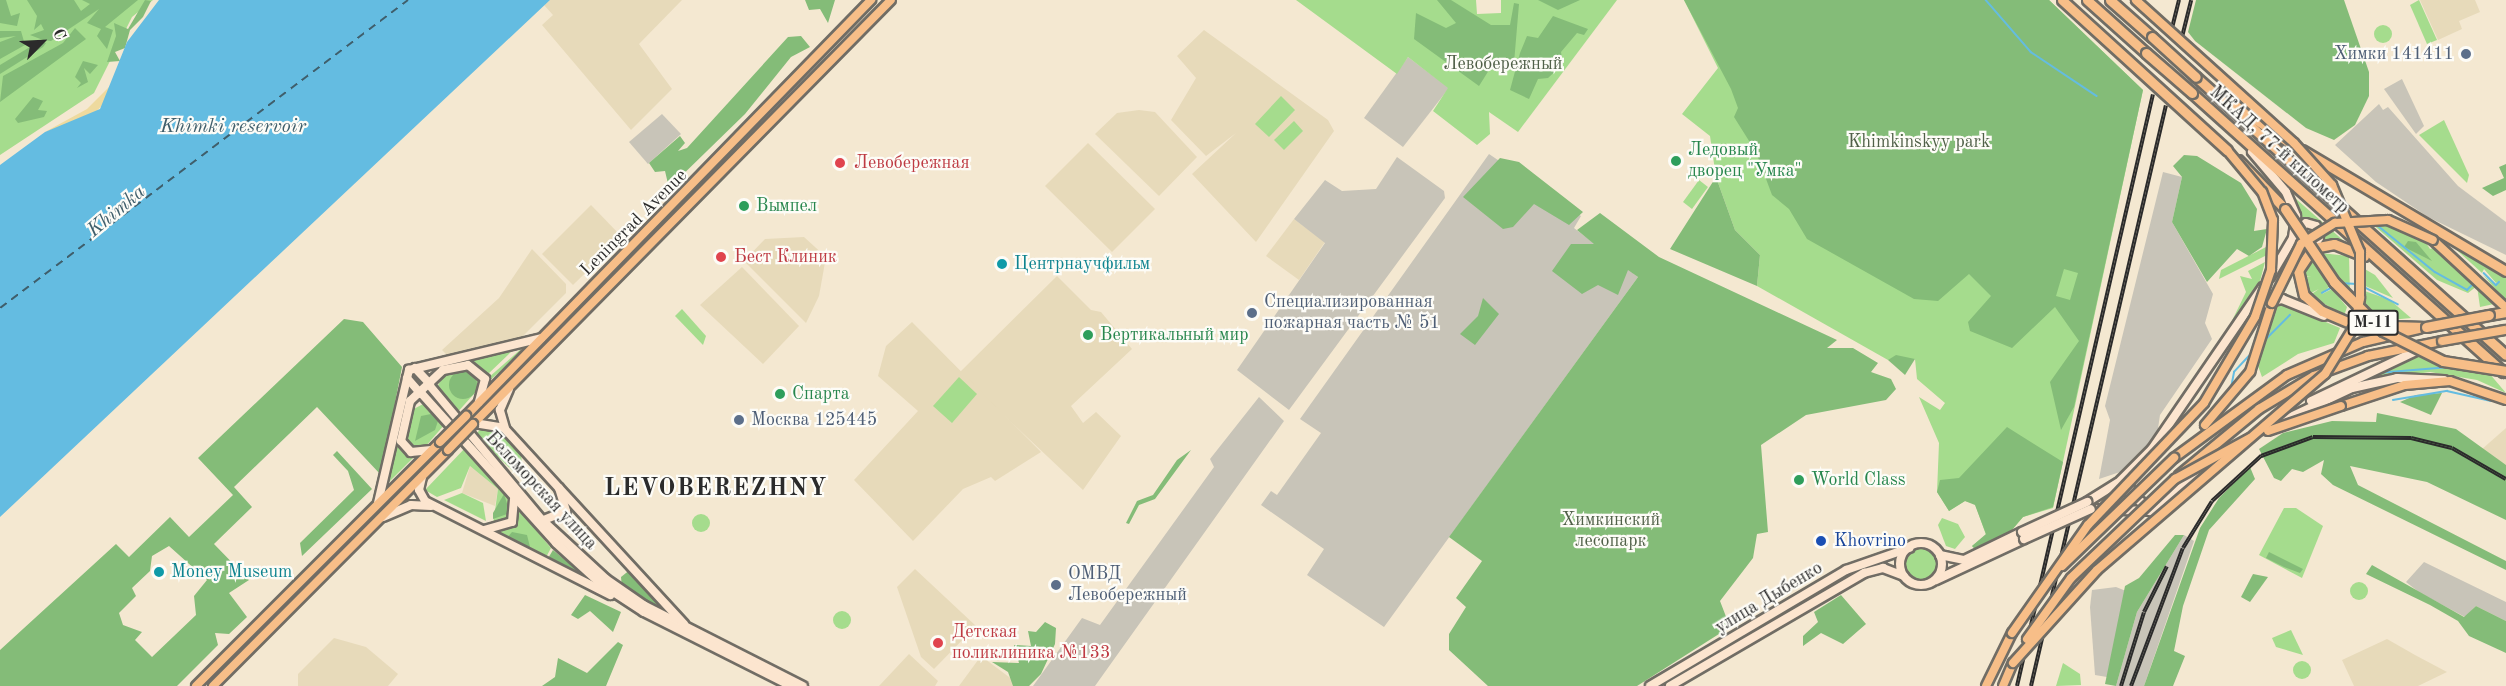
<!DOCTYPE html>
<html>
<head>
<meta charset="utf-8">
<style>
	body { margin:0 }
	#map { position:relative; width:2506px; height:686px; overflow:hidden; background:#f4e8d1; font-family:"Old Standard TT",serif }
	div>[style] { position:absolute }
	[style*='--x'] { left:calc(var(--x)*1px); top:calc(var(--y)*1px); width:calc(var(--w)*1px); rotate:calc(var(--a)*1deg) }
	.built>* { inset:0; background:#e7daba }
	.industrial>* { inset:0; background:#c8c4b8 }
	.green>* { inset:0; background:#a5dc8d }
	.round { border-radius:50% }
	.forest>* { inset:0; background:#84bc78 }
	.sand>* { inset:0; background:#eeda9e }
	.water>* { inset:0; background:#64bce1 }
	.stream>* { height:1.5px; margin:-0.75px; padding:0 0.75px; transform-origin:0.75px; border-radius:0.75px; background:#64bce1 }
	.ferry>* { height:1.5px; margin-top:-0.75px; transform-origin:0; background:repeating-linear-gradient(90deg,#3f5e6b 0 8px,transparent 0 14px) }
	.roads { filter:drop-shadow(2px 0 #716d65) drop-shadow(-2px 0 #716d65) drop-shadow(0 2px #716d65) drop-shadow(0 -2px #716d65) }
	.secondary>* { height:8px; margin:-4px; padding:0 4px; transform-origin:4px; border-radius:4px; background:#fce5cf }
	.secondary>.ring { margin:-4px; padding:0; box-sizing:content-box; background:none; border:8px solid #fce5cf; border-radius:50% }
	.primary>* { height:8px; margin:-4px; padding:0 4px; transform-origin:4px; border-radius:4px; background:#f7be88 }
	.highway>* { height:9px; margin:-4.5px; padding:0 4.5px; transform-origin:4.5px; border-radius:4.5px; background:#f7be88 }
	.rail>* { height:4px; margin-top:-2px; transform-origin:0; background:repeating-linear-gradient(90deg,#fdfcf7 0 4.5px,#2b2b2b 0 9px); box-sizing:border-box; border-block:2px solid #2b2b2b }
	.bridges { filter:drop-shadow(2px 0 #716d65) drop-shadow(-2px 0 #716d65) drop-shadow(0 2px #716d65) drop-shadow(0 -2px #716d65) }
	.secondary-bridge>* { height:8px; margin:-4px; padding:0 4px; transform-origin:4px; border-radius:4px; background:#fce5cf }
	.primary-bridge>* { height:8px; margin:-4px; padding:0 4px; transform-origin:4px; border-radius:4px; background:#f7be88 }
	.highway-bridge>* { height:9px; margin:-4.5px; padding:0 4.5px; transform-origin:4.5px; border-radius:4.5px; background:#f7be88 }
	.dots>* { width:16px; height:16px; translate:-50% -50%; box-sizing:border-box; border:3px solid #fdfcf7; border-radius:50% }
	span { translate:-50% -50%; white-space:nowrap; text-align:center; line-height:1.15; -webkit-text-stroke:4.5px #fdfcf7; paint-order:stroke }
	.shield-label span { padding:2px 4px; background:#fdfcf7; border:2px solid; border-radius:4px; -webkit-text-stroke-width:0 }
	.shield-label { font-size:16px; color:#2b2b2b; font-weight:700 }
	.service-label { font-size:18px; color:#4e5e75 }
	.right { translate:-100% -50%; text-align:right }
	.left { translate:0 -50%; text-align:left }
	.park-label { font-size:18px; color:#506048 }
	.street-label { font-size:18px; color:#2b2b2b }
	.leisure-label { font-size:18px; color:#27864d }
	.health-label { font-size:18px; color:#be3a42 }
	.culture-label { font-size:18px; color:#0d838f }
	.transit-label { font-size:18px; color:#164399 }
	.water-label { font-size:20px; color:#3f5e6b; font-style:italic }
	.district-label { font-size:24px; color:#2b2b2b; font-weight:700; letter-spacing:1.5px }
	.north { position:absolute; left:12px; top:12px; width:60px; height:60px; -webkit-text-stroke:4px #fdfcf7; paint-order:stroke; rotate:66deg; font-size:16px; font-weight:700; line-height:24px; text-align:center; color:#2b2b2b }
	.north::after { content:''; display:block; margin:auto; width:21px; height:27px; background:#2b2b2b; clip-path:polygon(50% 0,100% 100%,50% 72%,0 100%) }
</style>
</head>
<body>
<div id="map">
	<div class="built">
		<i style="clip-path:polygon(550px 0,682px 0,639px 44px,672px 89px,631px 130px,542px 25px,553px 15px,544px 5px)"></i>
		<i style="clip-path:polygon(2420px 0,2475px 0,2480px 12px,2459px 21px,2462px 29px,2438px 40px)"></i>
		<i style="clip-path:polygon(1204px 30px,1328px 120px,1334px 131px,1256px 242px,1192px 174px,1236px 133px,1206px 156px,1171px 120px,1196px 78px,1177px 56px)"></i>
		<i style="clip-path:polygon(1139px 110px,1155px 112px,1197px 157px,1159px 196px,1095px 134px,1117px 113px)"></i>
		<i style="clip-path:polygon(1088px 143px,1155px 209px,1112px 252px,1045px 186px)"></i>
		<i style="clip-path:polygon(591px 205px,622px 237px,573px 285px,542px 254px)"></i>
		<i style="clip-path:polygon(1294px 219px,1325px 242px,1299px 280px,1266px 256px)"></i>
		<i style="clip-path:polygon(804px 237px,826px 257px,819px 296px,806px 323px,744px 261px,765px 239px)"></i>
		<i style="clip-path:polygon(532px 249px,566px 284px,566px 293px,516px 343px,449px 357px,442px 350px,499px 298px)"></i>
		<i style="clip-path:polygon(742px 267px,799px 326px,763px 364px,700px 305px)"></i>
		<i style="clip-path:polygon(1057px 276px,1091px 310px,1101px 312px,1132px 349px,1071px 406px,1083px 423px,1096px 412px,1121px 436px,1083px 490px,959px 373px)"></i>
		<i style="clip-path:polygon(912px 322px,1041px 452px,995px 481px,991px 477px,963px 489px,913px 541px,854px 480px,918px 411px,878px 376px,886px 346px)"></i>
		<i style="clip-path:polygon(2506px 428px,2506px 465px,2481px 450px)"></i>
		<i style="clip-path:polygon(470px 466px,498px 489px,495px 506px,462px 493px)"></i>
		<i style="clip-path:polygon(915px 569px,976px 626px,934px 669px,921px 657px,897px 587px)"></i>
		<i style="clip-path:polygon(334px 638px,366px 647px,398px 674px,388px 686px,298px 686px,298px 674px)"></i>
		<i style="clip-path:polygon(2387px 639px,2415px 655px,2447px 672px,2418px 686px,2354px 686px,2342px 660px)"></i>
		<i style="clip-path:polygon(909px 654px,938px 681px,935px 686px,879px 686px)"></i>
		<i style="clip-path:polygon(981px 656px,1017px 683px,1014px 686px,959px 686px)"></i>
	</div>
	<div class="industrial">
		<i style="clip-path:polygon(1408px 57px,1449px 88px,1403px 147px,1364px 118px)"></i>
		<i style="clip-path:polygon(2402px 79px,2424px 126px,2416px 134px,2384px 89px)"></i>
		<i style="clip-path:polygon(2379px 104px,2383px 110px,2388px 107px,2458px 186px,2506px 222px,2506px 255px,2428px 217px,2376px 182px,2335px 145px)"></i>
		<i style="clip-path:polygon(662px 114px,681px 134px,648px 164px,629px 142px)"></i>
		<i style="clip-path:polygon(1489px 154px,1581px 216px,1574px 228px,1638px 277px,1384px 627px,1307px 575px,1324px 549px,1261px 505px,1271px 491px,1277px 495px,1321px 433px,1300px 419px)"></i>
		<i style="clip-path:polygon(1397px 157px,1444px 191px,1445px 198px,1289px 410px,1237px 370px,1325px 243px,1294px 219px,1325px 180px,1342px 191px,1376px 189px)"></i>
		<i style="clip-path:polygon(2163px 172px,2182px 177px,2172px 222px,2213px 294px,2205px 323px,2212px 339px,2160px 415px,2156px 442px,2123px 471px,2099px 479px,2110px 420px,2105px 406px)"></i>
		<i style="clip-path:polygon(1259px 397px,1284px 421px,1095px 686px,1033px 686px,1082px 618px,1100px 625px,1214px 467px,1210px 459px)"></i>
		<i style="clip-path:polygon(2184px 535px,2194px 541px,2144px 686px,2116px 686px,2137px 612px)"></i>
		<i style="clip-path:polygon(2424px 562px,2506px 602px,2506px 621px,2476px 606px,2465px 617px,2420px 593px,2406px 582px)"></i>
		<i style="clip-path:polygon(2116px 587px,2126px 591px,2107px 677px,2095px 675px,2090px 607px,2092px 590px)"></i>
	</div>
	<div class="green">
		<i style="clip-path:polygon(0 0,153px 0,132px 17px,94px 93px,0 155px)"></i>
		<i style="clip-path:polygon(1296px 0,1476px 0,1477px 14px,1501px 13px,1501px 0,1617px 0,1518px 132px,1489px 112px,1490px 134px,1477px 145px,1433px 111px,1448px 88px,1408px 57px,1397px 74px)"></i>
		<i style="clip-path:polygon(1684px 0,2049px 0,2143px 90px,2053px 508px,2023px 517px,2011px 531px,1975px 549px,1972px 546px,1986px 535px,1975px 504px,1965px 501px,1949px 511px,1937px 492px,1939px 443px,1919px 397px,1940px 410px,1945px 403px,1917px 379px,1915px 359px,1888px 360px,1757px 286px,1760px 255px,1735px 230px,1716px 177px,1710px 136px,1682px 114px,1718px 68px)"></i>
		<i style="clip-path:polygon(2419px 0,2437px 40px,2427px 44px,2410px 5px)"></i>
		<i class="round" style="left:2374px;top:25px;width:18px;height:18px"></i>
		<i style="clip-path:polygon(1281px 96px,1295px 110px,1269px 137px,1255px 124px)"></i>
		<i style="clip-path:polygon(2444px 120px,2469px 175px,2467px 183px,2419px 135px)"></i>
		<i style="clip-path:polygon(1294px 121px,1303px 131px,1284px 150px,1274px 140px)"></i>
		<i style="clip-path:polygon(1699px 180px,1708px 187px,1692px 209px,1683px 202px)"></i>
		<i style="clip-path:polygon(2294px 198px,2295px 198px,2345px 242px,2322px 241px,2319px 224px,2299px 222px)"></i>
		<i style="clip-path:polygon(2370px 222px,2397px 227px,2425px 241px,2430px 249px,2436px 247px,2454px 261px,2494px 304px,2480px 307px,2477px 286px,2468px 293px,2437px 280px)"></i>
		<i style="clip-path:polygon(2449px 243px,2506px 277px,2506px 301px,2483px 275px,2495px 285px,2500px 281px,2496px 283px,2484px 269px,2482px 273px)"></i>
		<i style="clip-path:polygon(2268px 246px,2267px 255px,2219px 279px,2221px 270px)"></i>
		<i style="clip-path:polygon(2320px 253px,2349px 256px,2350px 294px,2328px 267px)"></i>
		<i style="clip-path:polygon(2310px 257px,2330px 286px,2322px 294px,2332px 289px,2347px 307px,2344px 316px,2310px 295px,2319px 289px,2309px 294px,2302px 278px,2311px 276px,2302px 277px)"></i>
		<i style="clip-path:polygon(2265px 262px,2259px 285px,2226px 333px,2246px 292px,2240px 276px,2252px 279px,2248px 271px)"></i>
		<i style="clip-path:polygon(2363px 268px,2375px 275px,2393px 298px,2363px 285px)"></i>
		<i style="clip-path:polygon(2362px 290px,2390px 300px,2411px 318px,2380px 321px,2361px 305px)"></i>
		<i style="clip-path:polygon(2276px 301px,2340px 328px,2334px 343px,2298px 354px,2262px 377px,2258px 366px)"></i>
		<i style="clip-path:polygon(682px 309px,706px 336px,703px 345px,675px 316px)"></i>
		<i style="clip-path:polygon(521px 349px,519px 355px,488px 382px,488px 378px)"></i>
		<i style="clip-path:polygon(512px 351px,487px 375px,477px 364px,464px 361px)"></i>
		<i style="clip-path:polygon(2416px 355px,2489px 373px,2506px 393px,2477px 380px,2430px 372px,2358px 382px)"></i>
		<i style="clip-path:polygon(465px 369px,479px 378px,481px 386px,456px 414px,437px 387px,444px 375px)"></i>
		<i style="clip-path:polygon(959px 377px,977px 394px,952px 423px,933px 406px)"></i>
		<i style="clip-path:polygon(425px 403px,445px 424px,425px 447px,415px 449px,405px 439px,410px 411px)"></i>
		<i style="clip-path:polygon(481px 428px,498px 430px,521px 455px,525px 482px,475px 436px)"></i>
		<i style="clip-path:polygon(397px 435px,400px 447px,414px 457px,388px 483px)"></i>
		<i style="clip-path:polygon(467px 446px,512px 498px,505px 522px,493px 525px,498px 489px,470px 466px,461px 488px,437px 497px,425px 490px)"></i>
		<i style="clip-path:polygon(462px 493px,483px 503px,486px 521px,444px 500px)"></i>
		<i style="clip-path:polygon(2284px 508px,2296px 508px,2323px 526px,2302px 578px,2259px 555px)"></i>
		<i style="clip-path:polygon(520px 511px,551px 548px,544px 561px,496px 534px,512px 526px)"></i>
		<i class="round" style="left:692px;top:514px;width:18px;height:18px"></i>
		<i style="clip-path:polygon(1942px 518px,1958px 524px,1965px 537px,1955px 549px,1946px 546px,1938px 525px)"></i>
		<i class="round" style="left:1904px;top:547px;width:34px;height:34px"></i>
		<i style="clip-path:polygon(1875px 560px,1876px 565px,1762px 629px,1759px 624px)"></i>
		<i class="round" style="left:2350px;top:582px;width:18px;height:18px"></i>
		<i class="round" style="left:833px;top:611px;width:18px;height:18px"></i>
		<i style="clip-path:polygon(2291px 630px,2303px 655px,2276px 647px,2272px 638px)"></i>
		<i class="round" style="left:2293px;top:661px;width:18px;height:18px"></i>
		<i style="clip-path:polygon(2063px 663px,2080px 674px,2081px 685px,2056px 686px)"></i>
	</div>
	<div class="forest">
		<i style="clip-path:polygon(0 0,6px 0,11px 16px,20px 13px,17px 26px,0 23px)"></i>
		<i style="clip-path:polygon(27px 0,74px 0,81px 11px,90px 4px,82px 0,138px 0,105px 27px,113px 30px,107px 49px,97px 36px,101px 29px,87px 23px,99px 9px,51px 41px,43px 40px,30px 35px,44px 30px,41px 24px,34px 30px,37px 16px)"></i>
		<i style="clip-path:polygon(145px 0,151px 1px,143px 17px,130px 30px,125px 48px,115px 52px,120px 61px,107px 62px,116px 36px,114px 23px,128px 29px)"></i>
		<i style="clip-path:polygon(805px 0,835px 0,828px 23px,820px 9px,809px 10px)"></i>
		<i style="clip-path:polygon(1437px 0,1451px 0,1491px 25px,1510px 25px,1514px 3px,1519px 4px,1514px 63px,1496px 59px,1479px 86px,1414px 39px,1416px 13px,1446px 28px,1456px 23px)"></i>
		<i style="clip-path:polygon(1538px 0,1580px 0,1558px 10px)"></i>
		<i style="clip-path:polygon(evenodd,1684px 0,2049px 0,2143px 90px,2074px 407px,2061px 430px,2050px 382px,2079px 341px,2055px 307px,2012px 348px,1970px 331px,1968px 322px,1991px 296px,1969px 274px,1938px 301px,1914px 299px,1807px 239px,1789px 209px,1772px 195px,1756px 152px,1734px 117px,1738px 108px,1731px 89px,1684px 0,2064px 269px,2078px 273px,2070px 300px,2056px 296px,2064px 269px)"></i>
		<i style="clip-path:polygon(2196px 0,2344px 0,2369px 72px,2369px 96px,2355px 125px,2334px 140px,2306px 128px,2195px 41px,2188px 32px)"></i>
		<i style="clip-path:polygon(1553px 16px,1588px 29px,1584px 35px,1577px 33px,1561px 52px,1563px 64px,1548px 78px,1538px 79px,1529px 99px,1510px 90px,1520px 53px,1527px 36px,1538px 38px)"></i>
		<i style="clip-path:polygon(75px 28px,86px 39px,0 102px,3px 76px,63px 43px)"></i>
		<i style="clip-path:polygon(0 31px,21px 31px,25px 45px,0 59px,0 42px,16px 36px,0 38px)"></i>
		<i style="clip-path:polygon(801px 36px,810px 47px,791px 57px,745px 114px,669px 188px,665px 171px,655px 172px,649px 163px,680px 136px,685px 143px,678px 151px,687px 148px,788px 37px)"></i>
		<i style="clip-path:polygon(40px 41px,46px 43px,43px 47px,0 74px,0 65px)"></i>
		<i style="clip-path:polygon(83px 61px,98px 65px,90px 74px,84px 68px,88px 82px,77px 88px,81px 83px,75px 77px)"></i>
		<i style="clip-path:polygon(33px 97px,43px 101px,38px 110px,47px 111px,44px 117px,18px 123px,15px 119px)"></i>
		<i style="clip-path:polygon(2184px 155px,2197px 156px,2241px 183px,2257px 209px,2254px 231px,2267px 229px,2262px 247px,2249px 256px,2237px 249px,2207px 282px,2172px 222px,2182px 177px,2173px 166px)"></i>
		<i style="clip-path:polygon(1500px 158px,1519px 162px,1583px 212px,1569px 225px,1534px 204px,1513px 227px,1503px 229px,1463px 197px)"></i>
		<i style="clip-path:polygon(2506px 164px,2506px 190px,2493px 196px,2482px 188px,2504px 178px,2499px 167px)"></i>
		<i style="clip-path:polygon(1716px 177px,1735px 230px,1760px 255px,1757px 286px,1670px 249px)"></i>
		<i style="clip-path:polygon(1600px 213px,1659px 257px,1837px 340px,1827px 348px,1853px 348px,1878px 363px,1871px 372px,1891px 379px,1896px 389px,1886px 400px,1806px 415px,1761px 445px,1768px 532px,1757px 534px,1753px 558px,1720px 601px,1730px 627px,1637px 686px,1488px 686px,1449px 650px,1449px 634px,1466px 607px,1456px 598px,1482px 561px,1449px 537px,1638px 277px,1628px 270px,1618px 295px,1598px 285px,1582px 294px,1552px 271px,1571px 244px,1594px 244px,1577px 230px)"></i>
		<i style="clip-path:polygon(2408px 241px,2416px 242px,2432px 261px,2404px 247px)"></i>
		<i style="clip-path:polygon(1483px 298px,1499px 314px,1475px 345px,1460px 334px,1478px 316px)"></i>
		<i style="clip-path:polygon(evenodd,344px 319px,363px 322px,402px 367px,381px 475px,317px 407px,234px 487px,252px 507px,214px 544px,249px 580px,229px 593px,247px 617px,229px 634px,215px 633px,218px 645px,177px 686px,0 686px,0 650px,116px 544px,129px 557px,170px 517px,189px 537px,233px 495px,198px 458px,344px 319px,169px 546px,207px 580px,194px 596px,196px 615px,152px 657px,135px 640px,142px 632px,123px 625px,119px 613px,136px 596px,132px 588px,150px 571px,152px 556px,169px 546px)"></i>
		<i style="clip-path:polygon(1896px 355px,1915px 359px,1905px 375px,1888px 360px)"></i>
		<i class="round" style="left:449px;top:371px;width:28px;height:28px"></i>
		<i style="clip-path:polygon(2442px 393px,2431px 415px,2400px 402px,2416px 395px)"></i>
		<i style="clip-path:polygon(2377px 413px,2456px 429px,2506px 465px,2506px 520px,2427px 482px,2350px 466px,2358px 485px,2506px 561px,2506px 570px,2333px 485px,2321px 474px,2324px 460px,2303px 472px,2292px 469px,2281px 481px,2274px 478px,2259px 449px,2283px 433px,2332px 421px,2376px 422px)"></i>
		<i style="clip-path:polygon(431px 414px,438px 421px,435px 430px,415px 441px,421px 416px)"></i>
		<i style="clip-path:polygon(2007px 427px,2063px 462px,2053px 507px,2023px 517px,2011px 531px,1975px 549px,1972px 546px,1986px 534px,1975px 505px,1965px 501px,1949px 511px,1937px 492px,1940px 480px,1959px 478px)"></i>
		<i style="clip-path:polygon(1191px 450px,1155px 499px,1139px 505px,1129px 524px,1126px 523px,1137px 501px,1153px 495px,1177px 460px)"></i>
		<i style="clip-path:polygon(337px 451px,372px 489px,302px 556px,300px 543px,354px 490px,348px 471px,333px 455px)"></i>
		<i style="clip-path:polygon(2250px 467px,2255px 479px,2209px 530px,2183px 606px,2174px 651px,2185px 656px,2173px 686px,2144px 686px,2200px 528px,2219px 498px)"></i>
		<i style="clip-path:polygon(504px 494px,510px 513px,493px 519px,493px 513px)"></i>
		<i style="clip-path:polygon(512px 532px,527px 535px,530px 547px,506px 539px)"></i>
		<i style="clip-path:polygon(2175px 535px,2184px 535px,2137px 612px,2116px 686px,2105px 684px,2125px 586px,2139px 578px)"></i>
		<i style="clip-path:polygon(553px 550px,582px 574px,581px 578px,547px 560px)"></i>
		<i style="clip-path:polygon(2269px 552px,2303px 569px,2300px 573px,2284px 567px,2266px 558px)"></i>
		<i style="clip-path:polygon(2372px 565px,2464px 617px,2476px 606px,2506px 621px,2506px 653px,2469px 636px,2458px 621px,2430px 605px,2366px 574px)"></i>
		<i style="clip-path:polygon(631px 569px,668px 611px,666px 614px,622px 588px,621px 577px)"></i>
		<i style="clip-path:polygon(2253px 574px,2268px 577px,2250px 602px,2241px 597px)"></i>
		<i style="clip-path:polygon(585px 595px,621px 612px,613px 632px,590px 611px,578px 619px,571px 615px)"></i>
		<i style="clip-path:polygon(1841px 595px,1866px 624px,1843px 644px,1821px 633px,1803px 646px,1803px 636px,1818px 622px,1814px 612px)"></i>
		<i style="clip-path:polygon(1045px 622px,1056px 628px,1055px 644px,1041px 674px,1029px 686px,1013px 686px,1008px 672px,992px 662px,1019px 663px,1014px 645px,1031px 646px,1028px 631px,1036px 632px)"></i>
		<i style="clip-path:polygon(618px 642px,623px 645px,606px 686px,542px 686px,555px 677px,558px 658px,587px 673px)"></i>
	</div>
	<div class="sand">
		<i style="clip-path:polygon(113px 83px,108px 99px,92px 116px,45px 132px,87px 109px)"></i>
	</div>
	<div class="water">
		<i style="clip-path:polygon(159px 0,550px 0,0 517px,0 165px,45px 132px,100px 109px,127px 42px)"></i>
	</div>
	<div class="stream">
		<i style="--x:1986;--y:0;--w:69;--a:49.1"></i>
		<i style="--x:2031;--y:52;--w:79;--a:33.7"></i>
		<i style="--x:2376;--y:224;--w:76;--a:39.1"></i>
		<i style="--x:2435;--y:272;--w:37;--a:29"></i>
		<i style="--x:2467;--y:290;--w:11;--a:-45"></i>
		<i style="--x:2484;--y:273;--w:17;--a:45"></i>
		<i style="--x:2496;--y:285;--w:4;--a:-45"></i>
		<i style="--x:2339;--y:283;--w:18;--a:3"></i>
		<i style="--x:2364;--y:287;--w:38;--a:27"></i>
		<i style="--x:2322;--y:293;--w:13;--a:-29"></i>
		<i style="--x:2265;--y:340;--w:35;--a:-45"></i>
		<i style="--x:2387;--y:369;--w:24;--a:-22"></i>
		<i style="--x:2377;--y:373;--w:73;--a:-4.7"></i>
		<i style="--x:2231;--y:388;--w:16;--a:-79"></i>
		<i style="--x:2234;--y:372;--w:25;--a:-47"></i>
		<i style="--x:2393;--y:400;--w:55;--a:-9.5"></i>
		<i style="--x:2447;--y:391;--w:45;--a:12.8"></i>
	</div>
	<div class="ferry">
		<i style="--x:0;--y:308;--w:511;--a:-37.05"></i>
	</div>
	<div class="roads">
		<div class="secondary">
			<i style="--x:2252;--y:152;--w:52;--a:49.6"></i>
			<i style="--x:2286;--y:192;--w:26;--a:67"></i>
			<i style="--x:2296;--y:216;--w:22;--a:98"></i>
			<i style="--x:2293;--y:238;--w:45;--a:120.5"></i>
			<i style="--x:2296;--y:232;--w:13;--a:-42"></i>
			<i style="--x:2306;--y:223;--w:10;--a:17"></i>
			<i style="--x:2316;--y:226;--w:12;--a:76"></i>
			<i style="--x:2319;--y:238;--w:12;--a:121"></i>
			<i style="--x:2258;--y:305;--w:25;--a:-14"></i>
			<i style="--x:2282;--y:299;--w:45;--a:22"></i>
			<i style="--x:415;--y:368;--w:22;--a:47"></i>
			<i style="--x:407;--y:378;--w:21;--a:49"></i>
			<i style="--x:430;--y:386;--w:175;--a:50.1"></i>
			<i style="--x:542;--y:520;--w:87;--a:42.7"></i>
			<i style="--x:606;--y:579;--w:47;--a:34.7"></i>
			<i style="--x:645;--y:606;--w:177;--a:26.9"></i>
			<i style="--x:422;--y:394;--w:200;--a:48"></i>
			<i style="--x:556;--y:543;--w:61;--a:42.3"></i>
			<i style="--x:601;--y:584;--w:51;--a:33.1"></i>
			<i style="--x:644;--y:612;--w:165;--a:26.7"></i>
			<i style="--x:2311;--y:401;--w:123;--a:-25.5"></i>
			<i style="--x:474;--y:423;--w:30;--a:9"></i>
			<i style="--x:504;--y:428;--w:81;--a:47.5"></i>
			<i style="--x:559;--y:488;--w:24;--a:73"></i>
			<i style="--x:566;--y:511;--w:24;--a:158"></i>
			<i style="--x:505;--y:428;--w:19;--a:-106"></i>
			<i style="--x:500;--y:410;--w:23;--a:-67"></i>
			<i style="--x:2263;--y:430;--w:98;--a:-25.3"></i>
			<i style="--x:2352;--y:388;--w:46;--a:-12.5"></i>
			<i style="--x:2397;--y:378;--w:47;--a:2.4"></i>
			<i style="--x:431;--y:450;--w:20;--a:174"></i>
			<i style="--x:411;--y:452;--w:15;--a:-132"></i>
			<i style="--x:401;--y:441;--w:41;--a:-77.3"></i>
			<i style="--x:410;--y:401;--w:45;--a:-43.2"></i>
			<i style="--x:443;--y:370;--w:25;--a:-11"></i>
			<i style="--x:468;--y:365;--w:22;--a:39"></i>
			<i style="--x:485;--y:379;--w:24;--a:105"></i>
			<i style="--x:422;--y:477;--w:13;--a:103"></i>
			<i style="--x:419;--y:490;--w:13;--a:61"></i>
			<i style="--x:425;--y:501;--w:208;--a:26.9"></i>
			<i style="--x:2129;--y:479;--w:16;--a:86"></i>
			<i style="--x:2130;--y:495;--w:25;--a:32"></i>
			<i style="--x:559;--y:488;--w:185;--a:47.4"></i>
			<i style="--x:2087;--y:502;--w:36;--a:-32"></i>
			<i style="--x:2118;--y:483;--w:48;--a:-45"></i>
			<i style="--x:2152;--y:449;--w:196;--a:-55.6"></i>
			<i style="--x:378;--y:503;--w:137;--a:-76.9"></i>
			<i style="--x:409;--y:370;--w:136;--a:-13.6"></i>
			<i style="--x:2091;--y:509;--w:59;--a:1.9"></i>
			<i style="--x:2150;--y:511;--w:82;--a:-37.6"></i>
			<i style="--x:383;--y:517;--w:30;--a:-23"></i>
			<i style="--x:411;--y:505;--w:20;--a:3"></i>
			<i style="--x:484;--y:530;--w:29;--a:-16"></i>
			<i style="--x:512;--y:522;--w:23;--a:-85"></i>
			<i class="ring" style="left:1900px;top:543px;width:34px;height:34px"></i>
			<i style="--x:1940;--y:555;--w:25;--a:12"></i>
			<i style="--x:1964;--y:560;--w:64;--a:-25.8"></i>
			<i style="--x:1936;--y:580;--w:97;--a:-25"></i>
			<i style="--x:1650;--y:686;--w:228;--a:-30.6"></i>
			<i style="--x:1846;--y:570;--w:67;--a:-19.2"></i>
			<i style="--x:1670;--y:686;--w:225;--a:-30.2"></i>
			<i style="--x:1864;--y:573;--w:20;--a:-15"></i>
			<i style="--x:1883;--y:568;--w:22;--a:21"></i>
		</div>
		<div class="primary">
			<i style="--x:2433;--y:240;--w:96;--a:42.9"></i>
			<i style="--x:2341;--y:406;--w:67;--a:-18.2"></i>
			<i style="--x:2405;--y:385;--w:45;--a:-5.1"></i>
			<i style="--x:2450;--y:381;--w:59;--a:18.7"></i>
			<i style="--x:466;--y:416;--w:581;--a:-45.77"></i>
			<i style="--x:473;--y:424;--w:595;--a:-45.41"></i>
			<i style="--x:2205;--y:425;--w:70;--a:-49.7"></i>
			<i style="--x:2250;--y:372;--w:72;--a:-72.3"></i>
			<i style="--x:2174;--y:458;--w:140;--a:-36.3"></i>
			<i style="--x:2287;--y:375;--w:83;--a:-23.5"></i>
			<i style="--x:2363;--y:342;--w:57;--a:-13.1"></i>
			<i style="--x:2179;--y:475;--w:104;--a:-39.5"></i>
			<i style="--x:2259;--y:409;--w:64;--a:-31"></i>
			<i style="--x:2314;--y:376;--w:58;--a:-20.3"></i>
			<i style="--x:2368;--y:356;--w:76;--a:-11.5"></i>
			<i style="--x:196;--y:686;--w:345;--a:-45"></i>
			<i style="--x:213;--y:686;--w:333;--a:-45.1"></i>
			<i style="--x:1986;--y:686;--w:59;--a:-63.9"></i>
			<i style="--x:2003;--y:686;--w:25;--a:-67"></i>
		</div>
		<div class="highway">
			<i style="--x:2087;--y:0;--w:79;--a:41.9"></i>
			<i style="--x:2110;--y:0;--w:56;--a:41.4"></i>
			<i style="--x:2196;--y:77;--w:416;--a:41.9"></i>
			<i style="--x:2192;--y:93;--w:418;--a:41.9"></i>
			<i style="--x:2235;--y:105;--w:67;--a:34.6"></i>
			<i style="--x:2302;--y:150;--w:237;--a:30.7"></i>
			<i style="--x:2238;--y:160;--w:68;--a:46.2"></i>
			<i style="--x:2364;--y:256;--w:32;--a:-158"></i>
			<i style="--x:2334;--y:244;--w:21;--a:169"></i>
			<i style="--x:2313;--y:248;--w:27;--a:124"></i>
			<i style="--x:2298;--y:270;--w:26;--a:77"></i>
			<i style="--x:2304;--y:295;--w:24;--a:42"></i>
			<i style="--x:2322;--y:311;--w:36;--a:23"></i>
			<i style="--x:2355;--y:325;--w:71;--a:1.6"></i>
			<i style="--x:2489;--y:315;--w:17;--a:-10"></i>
		</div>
	</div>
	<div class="rail">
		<i style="--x:2172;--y:28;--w:29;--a:-76"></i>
		<i style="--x:2182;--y:37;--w:38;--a:-76"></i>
		<i style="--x:2017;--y:686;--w:607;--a:-77.06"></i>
		<i style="--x:2031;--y:686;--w:596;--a:-76.92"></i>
		<i style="--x:2121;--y:686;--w:77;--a:-72.7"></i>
		<i style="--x:2144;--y:612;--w:51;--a:-63.4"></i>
		<i style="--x:2131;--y:686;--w:147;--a:-69.4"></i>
		<i style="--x:2183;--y:548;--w:55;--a:-58.3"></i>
		<i style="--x:2212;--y:501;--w:67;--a:-42.6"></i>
		<i style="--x:2261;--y:456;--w:55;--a:-20.1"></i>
		<i style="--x:2313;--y:437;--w:98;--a:0.6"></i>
		<i style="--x:2411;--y:438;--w:42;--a:13.7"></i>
		<i style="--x:2452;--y:448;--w:62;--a:29.9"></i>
	</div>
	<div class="bridges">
		<div class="secondary-bridge">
			<i style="--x:2022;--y:532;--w:72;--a:-24.8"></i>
			<i style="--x:2024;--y:539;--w:73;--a:-24.1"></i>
		</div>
		<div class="primary-bridge">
			<i style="--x:2272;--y:303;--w:66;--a:-63.8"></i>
			<i style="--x:2301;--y:244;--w:40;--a:-32"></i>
			<i style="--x:2335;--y:223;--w:53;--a:-3.2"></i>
			<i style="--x:2388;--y:220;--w:49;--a:24"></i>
			<i style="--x:2442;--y:341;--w:64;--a:-9.9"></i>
			<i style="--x:2268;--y:431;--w:77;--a:-18.9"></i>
			<i style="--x:440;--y:442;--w:37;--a:-45"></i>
			<i style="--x:448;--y:450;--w:36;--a:-46"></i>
			<i style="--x:2062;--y:566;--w:156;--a:-44"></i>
			<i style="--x:2012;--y:633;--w:132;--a:-54.9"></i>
			<i style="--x:2088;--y:525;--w:168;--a:-46.4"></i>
			<i style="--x:2204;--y:403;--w:100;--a:-59.3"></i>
			<i style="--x:2255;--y:317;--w:50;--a:-71.2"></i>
			<i style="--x:2271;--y:270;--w:50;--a:-87.7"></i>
			<i style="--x:2273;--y:220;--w:30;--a:-111"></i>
			<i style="--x:2262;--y:192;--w:55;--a:-129.8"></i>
			<i style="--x:2027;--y:639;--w:75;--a:-54.2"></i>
			<i style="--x:2071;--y:578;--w:144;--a:-43.6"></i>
			<i style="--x:2175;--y:479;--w:85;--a:-28.7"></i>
			<i style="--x:2013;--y:663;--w:125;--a:-47.9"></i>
			<i style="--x:2097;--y:570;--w:301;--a:-40.7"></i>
			<i style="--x:2325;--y:374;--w:55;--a:-58.3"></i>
			<i style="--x:2354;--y:327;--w:30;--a:-78"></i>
			<i style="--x:2360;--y:298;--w:46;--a:-90"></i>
			<i style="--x:2360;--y:252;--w:73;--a:-112.7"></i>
			<i style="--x:2332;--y:185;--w:57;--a:-132.1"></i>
			<i style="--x:2294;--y:143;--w:213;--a:-137.9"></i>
		</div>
		<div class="highway-bridge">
			<i style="--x:2062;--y:0;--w:223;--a:42.3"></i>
			<i style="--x:2152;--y:37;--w:59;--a:42.3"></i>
			<i style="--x:2146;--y:53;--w:61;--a:41"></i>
			<i style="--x:2285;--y:209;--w:88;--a:56.1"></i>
			<i style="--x:2334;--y:282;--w:69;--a:45"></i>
			<i style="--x:2383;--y:331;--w:67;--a:26.6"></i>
			<i style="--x:2443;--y:361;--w:64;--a:9"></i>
			<i style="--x:2426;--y:327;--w:64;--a:-10.8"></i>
		</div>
	</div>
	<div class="dots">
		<i style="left:2466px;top:54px;background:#5c6f8a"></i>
		<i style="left:1676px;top:161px;background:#2e9e5b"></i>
		<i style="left:840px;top:163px;background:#e0444e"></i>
		<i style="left:744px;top:206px;background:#2e9e5b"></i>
		<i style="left:721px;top:257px;background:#e0444e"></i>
		<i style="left:1002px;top:264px;background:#0f9aa8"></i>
		<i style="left:1252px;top:313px;background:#5c6f8a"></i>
		<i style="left:1088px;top:335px;background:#2e9e5b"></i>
		<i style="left:780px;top:394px;background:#2e9e5b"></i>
		<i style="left:739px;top:420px;background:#5c6f8a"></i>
		<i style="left:1799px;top:480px;background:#2e9e5b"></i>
		<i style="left:1821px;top:541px;background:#1a4fb4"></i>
		<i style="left:159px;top:572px;background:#0f9aa8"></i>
		<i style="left:1056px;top:585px;background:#5c6f8a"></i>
		<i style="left:938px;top:643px;background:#e0444e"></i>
	</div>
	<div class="shield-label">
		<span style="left:2373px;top:323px">М-11</span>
	</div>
	<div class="service-label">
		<span class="right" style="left:2454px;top:54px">Химки 141411</span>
		<span class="left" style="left:1264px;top:313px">Cпециализированная<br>пожарная часть № 51</span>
		<span class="left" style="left:751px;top:420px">Москва 125445</span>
		<span class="left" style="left:1068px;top:585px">ОМВД<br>Левобережный</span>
	</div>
	<div class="park-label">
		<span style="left:1503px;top:64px">Левобережный</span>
		<span style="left:1919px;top:142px">Khimkinskyy park</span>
		<span style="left:1611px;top:531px">Химкинский<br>лесопарк</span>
	</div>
	<div class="street-label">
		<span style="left:2279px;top:150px;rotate:42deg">МКАД, 77-й километр</span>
		<span style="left:634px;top:223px;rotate:-45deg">Leningrad Avenue</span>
		<span style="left:541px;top:491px;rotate:47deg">Беломорская улица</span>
		<span style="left:1769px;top:598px;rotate:-31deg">улица Дыбенко</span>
	</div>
	<div class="leisure-label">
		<span class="left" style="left:1688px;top:161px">Ледовый<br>дворец "Умка"</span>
		<span class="left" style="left:756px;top:206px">Вымпел</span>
		<span class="left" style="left:1100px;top:335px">Вертикальный мир</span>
		<span class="left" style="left:792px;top:394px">Спарта</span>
		<span class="left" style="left:1811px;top:480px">World Class</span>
	</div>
	<div class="health-label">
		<span class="left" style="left:854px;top:163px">Левобережная</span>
		<span class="left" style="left:734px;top:257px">Бест Клиник</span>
		<span class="left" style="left:952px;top:643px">Детская<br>поликлиника №133</span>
	</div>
	<div class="culture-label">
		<span class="left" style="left:1014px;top:264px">Центрнаучфильм</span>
		<span class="left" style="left:171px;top:572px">Money Museum</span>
	</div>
	<div class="transit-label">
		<span class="left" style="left:1834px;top:541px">Khovrino</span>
	</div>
	<div class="water-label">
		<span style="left:233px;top:127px">Khimki reservoir</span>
		<span style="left:117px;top:212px;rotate:-40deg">Khimka</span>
	</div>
	<div class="district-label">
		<span style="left:716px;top:490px">LEVOBEREZHNY</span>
	</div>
	<div class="north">С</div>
</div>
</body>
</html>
